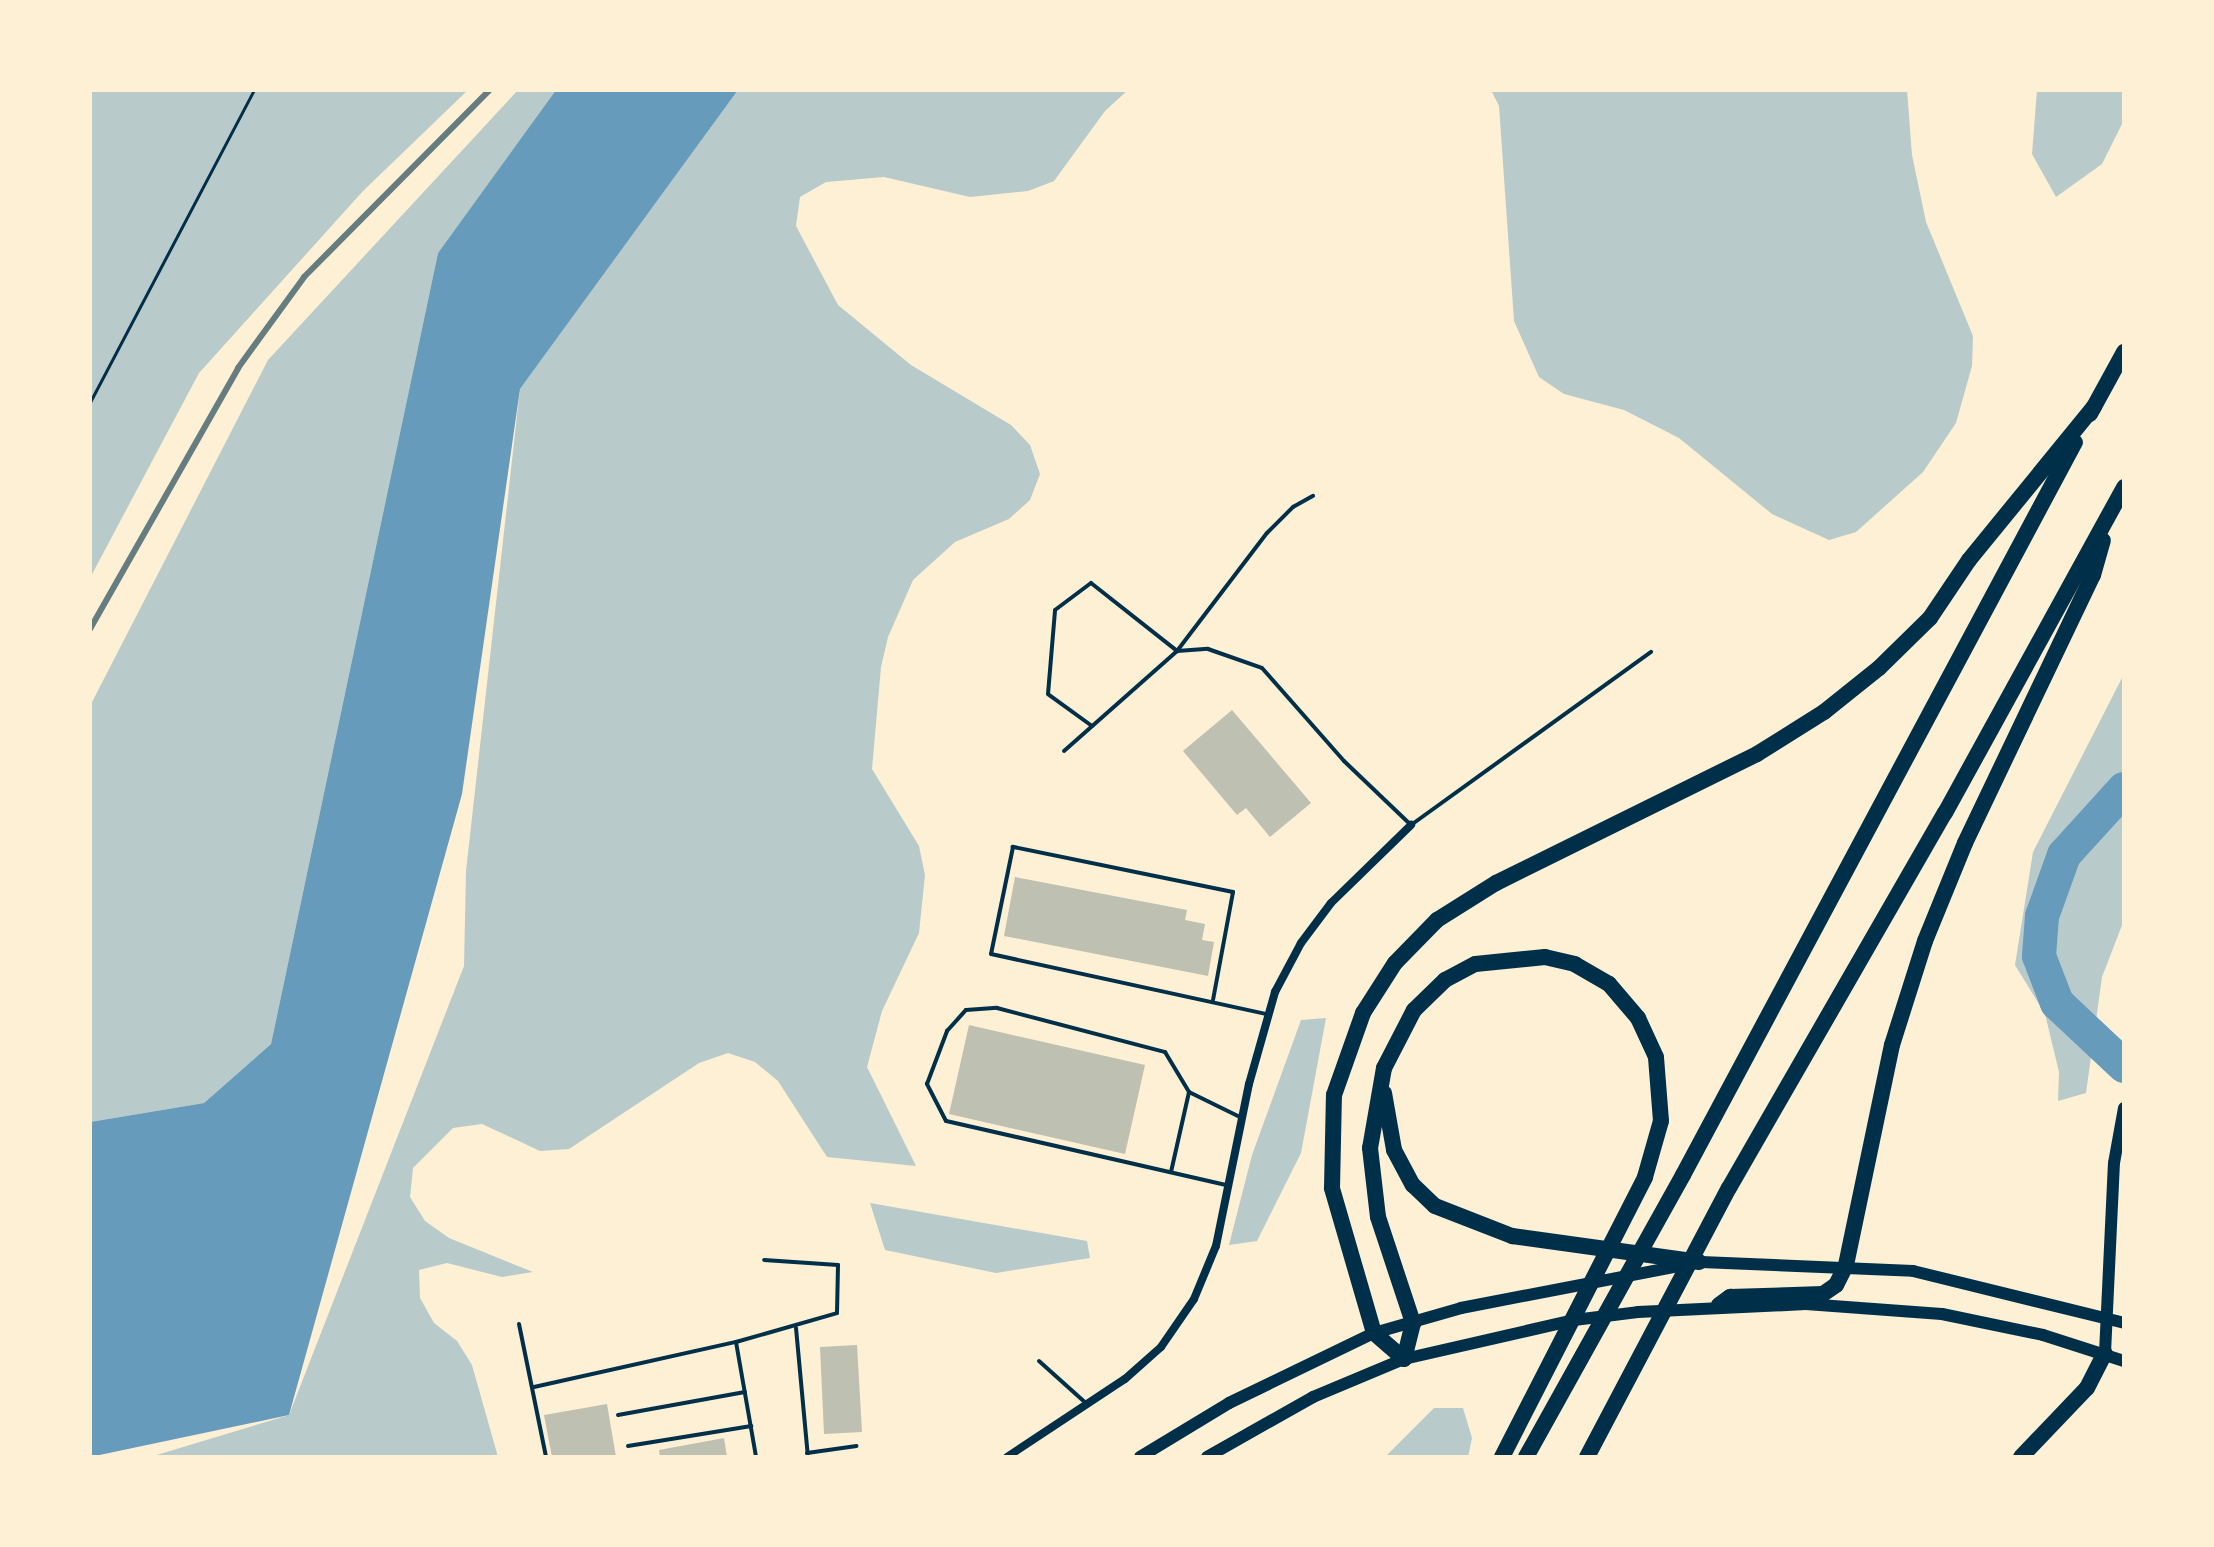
<!DOCTYPE html>
<html>
<head>
<meta charset="utf-8">
<style>
	body { margin:0 }
	#map { position:relative; width:2214px; height:1547px; overflow:hidden; background:#fdf0d5; font-family:Lato,sans-serif }
	div>[style] { position:absolute }
	[style*='--x'] { left:calc(var(--x)*1px); top:calc(var(--y)*1px); width:calc(var(--w)*1px); rotate:calc(var(--a)*1deg) }
	.green>* { inset:0; background:#b9caca }
	.water>* { inset:0; background:#669bbc }
	.river>* { height:34px; margin:-17px; padding:0 17px; transform-origin:17px; border-radius:17px; background:#669bbc }
	.building>* { inset:0; background:#bec0b2 }
	.path>* { height:3px; margin:-1.5px; padding:0 1.5px; transform-origin:1.5px; border-radius:1.5px; background:#003049 }
	.service>* { height:4px; margin:-2px; padding:0 2px; transform-origin:2px; border-radius:2px; background:#003049 }
	.minor>* { height:8px; margin:-4px; padding:0 4px; transform-origin:4px; border-radius:4px; background:#003049 }
	.secondary>* { height:12px; margin:-6px; padding:0 6px; transform-origin:6px; border-radius:6px; background:#003049 }
	.motorway>* { height:16px; margin:-8px; padding:0 8px; transform-origin:8px; border-radius:8px; background:#003049 }
	.rail>* { height:6px; margin:-3px; padding:0 3px; transform-origin:3px; border-radius:3px; background:#657d81 }
	span { translate:-50% -50%; white-space:nowrap; text-align:center; line-height:1.15; -webkit-text-stroke:6px #fdf0d5; paint-order:stroke }
	.frame { position:absolute; inset:0; border:92px solid #fdf0d5; pointer-events:none }
</style>
</head>
<body>
<div id="map">
	<div class="green">
		<i style="clip-path:polygon(90px 90px,468px 90px,363px 191px,199px 373px,90px 578px)"></i>
		<i style="clip-path:polygon(518px 90px,556px 90px,438px 253px,271px 1044px,204px 1103px,90px 1122px,90px 706px,268px 360px)"></i>
		<i style="clip-path:polygon(738px 90px,1128px 90px,1105px 111px,1054px 181px,1028px 191px,970px 197px,884px 177px,826px 182px,800px 197px,796px 226px,838px 305px,911px 365px,1011px 425px,1030px 445px,1040px 474px,1030px 500px,1009px 519px,955px 542px,913px 580px,888px 637px,881px 667px,872px 769px,919px 846px,925px 875px,919px 933px,882px 1011px,867px 1067px,916px 1166px,827px 1157px,778px 1081px,755px 1062px,728px 1053px,699px 1063px,569px 1149px,540px 1151px,482px 1124px,453px 1128px,413px 1168px,410px 1197px,425px 1221px,449px 1238px,533px 1272px,502px 1277px,447px 1263px,419px 1270px,420px 1298px,434px 1323px,457px 1341px,472px 1365px,498px 1457px,150px 1457px,289px 1415px,464px 966px,466px 871px,520px 389px)"></i>
		<i style="clip-path:polygon(1491px 90px,1907px 90px,1912px 155px,1926px 222px,1973px 336px,1972px 366px,1956px 423px,1923px 472px,1856px 532px,1829px 540px,1772px 514px,1679px 438px,1624px 410px,1564px 394px,1539px 377px,1514px 321px,1499px 106px)"></i>
		<i style="clip-path:polygon(2037px 90px,2124px 90px,2124px 120px,2102px 164px,2056px 197px,2032px 154px)"></i>
		<i style="clip-path:polygon(2124px 674px,2124px 920px,2102px 977px,2086px 1093px,2058px 1101px,2059px 1072px,2045px 1014px,2015px 965px,2033px 852px)"></i>
		<i style="clip-path:polygon(1326px 1018px,1301px 1153px,1257px 1241px,1229px 1245px,1252px 1155px,1301px 1020px)"></i>
		<i style="clip-path:polygon(870px 1203px,1087px 1241px,1090px 1258px,996px 1273px,885px 1250px)"></i>
		<i style="clip-path:polygon(1434px 1408px,1463px 1408px,1472px 1438px,1468px 1457px,1385px 1457px)"></i>
	</div>
	<div class="water">
		<i style="clip-path:polygon(556px 90px,738px 90px,520px 389px,462px 794px,289px 1415px,90px 1457px,90px 1122px,204px 1103px,271px 1044px,438px 253px)"></i>
	</div>
	<div class="river">
		<i style="--x:2124;--y:789;--w:89;--a:132.3"></i>
		<i style="--x:2064;--y:855;--w:65;--a:109.8"></i>
		<i style="--x:2042;--y:916;--w:40;--a:94.3"></i>
		<i style="--x:2039;--y:956;--w:50;--a:69"></i>
		<i style="--x:2057;--y:1003;--w:92;--a:43.2"></i>
	</div>
	<div class="building">
		<i style="clip-path:polygon(1232px 710px,1311px 803px,1270px 837px,1246px 808px,1237px 815px,1183px 751px)"></i>
		<i style="clip-path:polygon(1015px 877px,1187px 910px,1185px 920px,1205px 924px,1202px 940px,1214px 942px,1208px 976px,1004px 936px)"></i>
		<i style="clip-path:polygon(969px 1025px,1145px 1065px,1125px 1154px,949px 1114px)"></i>
		<i style="clip-path:polygon(857px 1345px,862px 1432px,824px 1434px,820px 1347px)"></i>
		<i style="clip-path:polygon(607px 1404px,616px 1457px,552px 1457px,544px 1415px)"></i>
		<i style="clip-path:polygon(724px 1438px,727px 1457px,660px 1457px,659px 1450px)"></i>
	</div>
	<div class="path">
		<i style="--x:90;--y:402;--w:352;--a:-62.3"></i>
	</div>
	<div class="service">
		<i style="--x:1092;--y:726;--w:54;--a:-144"></i>
		<i style="--x:1048;--y:694;--w:84;--a:-85.2"></i>
		<i style="--x:1055;--y:610;--w:45;--a:-36.9"></i>
		<i style="--x:1091;--y:583;--w:110;--a:38.3"></i>
		<i style="--x:1177;--y:651;--w:148;--a:-52.7"></i>
		<i style="--x:1267;--y:533;--w:37;--a:-45"></i>
		<i style="--x:1293;--y:507;--w:23;--a:-29"></i>
		<i style="--x:1064;--y:751;--w:151;--a:-41.5"></i>
		<i style="--x:1177;--y:651;--w:31;--a:-4"></i>
		<i style="--x:1208;--y:649;--w:57;--a:19.4"></i>
		<i style="--x:1262;--y:668;--w:124;--a:48.6"></i>
		<i style="--x:1344;--y:761;--w:93;--a:43.7"></i>
		<i style="--x:1411;--y:825;--w:296;--a:-35.8"></i>
		<i style="--x:1213;--y:1000;--w:110;--a:-79.5"></i>
		<i style="--x:1233;--y:892;--w:225;--a:-168.4"></i>
		<i style="--x:1013;--y:847;--w:109;--a:101.6"></i>
		<i style="--x:991;--y:954;--w:281;--a:12.3"></i>
		<i style="--x:1171;--y:1172;--w:82;--a:-77.3"></i>
		<i style="--x:1226;--y:1185;--w:287;--a:-167.1"></i>
		<i style="--x:946;--y:1121;--w:42;--a:-117.2"></i>
		<i style="--x:927;--y:1084;--w:57;--a:-69.3"></i>
		<i style="--x:947;--y:1031;--w:28;--a:-48"></i>
		<i style="--x:966;--y:1010;--w:31;--a:-4"></i>
		<i style="--x:997;--y:1008;--w:174;--a:14.7"></i>
		<i style="--x:1165;--y:1052;--w:47;--a:59"></i>
		<i style="--x:1189;--y:1092;--w:59;--a:26.1"></i>
		<i style="--x:519;--y:1324;--w:136;--a:78.5"></i>
		<i style="--x:796;--y:1328;--w:130;--a:84.7"></i>
		<i style="--x:736;--y:1342;--w:105;--a:-16"></i>
		<i style="--x:837;--y:1313;--w:48;--a:-88.8"></i>
		<i style="--x:838;--y:1265;--w:74;--a:-176.1"></i>
		<i style="--x:1039;--y:1361;--w:64;--a:41.9"></i>
		<i style="--x:534;--y:1387;--w:207;--a:-12.6"></i>
		<i style="--x:736;--y:1342;--w:117;--a:80.1"></i>
		<i style="--x:618;--y:1415;--w:129;--a:-10.3"></i>
		<i style="--x:628;--y:1446;--w:125;--a:-9.2"></i>
		<i style="--x:807;--y:1453;--w:50;--a:-8"></i>
	</div>
	<div class="minor">
		<i style="--x:1007;--y:1457;--w:141;--a:-33.5"></i>
		<i style="--x:1125;--y:1379;--w:48;--a:-41.6"></i>
		<i style="--x:1161;--y:1347;--w:58;--a:-55.5"></i>
		<i style="--x:1194;--y:1299;--w:57;--a:-67.5"></i>
		<i style="--x:1216;--y:1246;--w:165;--a:-78.5"></i>
		<i style="--x:1249;--y:1084;--w:96;--a:-74.2"></i>
		<i style="--x:1275;--y:992;--w:55;--a:-62"></i>
		<i style="--x:1301;--y:943;--w:50;--a:-53.1"></i>
		<i style="--x:1331;--y:903;--w:112;--a:-44.3"></i>
	</div>
	<div class="secondary">
		<i style="--x:2105;--y:1353;--w:190;--a:-87.3"></i>
		<i style="--x:2114;--y:1163;--w:56;--a:-79.7"></i>
		<i style="--x:1140;--y:1457;--w:104;--a:-31.2"></i>
		<i style="--x:1229;--y:1403;--w:161;--a:-25.8"></i>
		<i style="--x:1374;--y:1333;--w:91;--a:-16"></i>
		<i style="--x:1461;--y:1308;--w:244;--a:-10.9"></i>
		<i style="--x:1701;--y:1262;--w:212;--a:2.4"></i>
		<i style="--x:1913;--y:1271;--w:217;--a:13.8"></i>
		<i style="--x:1207;--y:1457;--w:122;--a:-29.5"></i>
		<i style="--x:1313;--y:1397;--w:99;--a:-22.7"></i>
		<i style="--x:1404;--y:1359;--w:174;--a:-12.9"></i>
		<i style="--x:1574;--y:1320;--w:64;--a:-7.1"></i>
		<i style="--x:1638;--y:1312;--w:168;--a:-2.7"></i>
		<i style="--x:1806;--y:1304;--w:136;--a:4.2"></i>
		<i style="--x:1942;--y:1314;--w:103;--a:11.7"></i>
		<i style="--x:2043;--y:1335;--w:85;--a:17.8"></i>
	</div>
	<div class="motorway">
		<i style="--x:2090;--y:414;--w:71;--a:-61.3"></i>
		<i style="--x:1384;--y:1093;--w:58;--a:80"></i>
		<i style="--x:1394;--y:1150;--w:40;--a:62"></i>
		<i style="--x:1413;--y:1185;--w:30;--a:44"></i>
		<i style="--x:1435;--y:1206;--w:83;--a:21.3"></i>
		<i style="--x:1512;--y:1236;--w:189;--a:7.9"></i>
		<i style="--x:1719;--y:1305;--w:14;--a:-36"></i>
		<i style="--x:1730;--y:1297;--w:93;--a:-1.8"></i>
		<i style="--x:1823;--y:1294;--w:16;--a:-35"></i>
		<i style="--x:1836;--y:1285;--w:22;--a:-63"></i>
		<i style="--x:1846;--y:1265;--w:225;--a:-78.2"></i>
		<i style="--x:1892;--y:1045;--w:109;--a:-72.4"></i>
		<i style="--x:1925;--y:941;--w:106;--a:-67.8"></i>
		<i style="--x:1965;--y:843;--w:297;--a:-64.5"></i>
		<i style="--x:2093;--y:575;--w:36;--a:-74"></i>
		<i style="--x:1502;--y:1457;--w:314;--a:-62.9"></i>
		<i style="--x:1645;--y:1177;--w:58;--a:-74.1"></i>
		<i style="--x:1661;--y:1121;--w:64;--a:-94.5"></i>
		<i style="--x:1656;--y:1057;--w:43;--a:-114.8"></i>
		<i style="--x:1638;--y:1018;--w:45;--a:-130.5"></i>
		<i style="--x:1609;--y:984;--w:39;--a:-150"></i>
		<i style="--x:1575;--y:964;--w:31;--a:-167"></i>
		<i style="--x:1545;--y:957;--w:70;--a:174.3"></i>
		<i style="--x:1475;--y:964;--w:34;--a:152"></i>
		<i style="--x:1445;--y:980;--w:43;--a:135.9"></i>
		<i style="--x:1414;--y:1010;--w:65;--a:117.3"></i>
		<i style="--x:1384;--y:1068;--w:81;--a:99.9"></i>
		<i style="--x:1370;--y:1148;--w:69;--a:83.4"></i>
		<i style="--x:1378;--y:1217;--w:112;--a:71.7"></i>
		<i style="--x:1413;--y:1323;--w:37;--a:104"></i>
		<i style="--x:1404;--y:1359;--w:40;--a:-139"></i>
		<i style="--x:1374;--y:1333;--w:151;--a:-106.2"></i>
		<i style="--x:1332;--y:1188;--w:93;--a:-88.8"></i>
		<i style="--x:1334;--y:1095;--w:87;--a:-70.5"></i>
		<i style="--x:1363;--y:1013;--w:59;--a:-57.4"></i>
		<i style="--x:1395;--y:963;--w:60;--a:-45.7"></i>
		<i style="--x:1437;--y:920;--w:70;--a:-32.1"></i>
		<i style="--x:1496;--y:883;--w:291;--a:-26.3"></i>
		<i style="--x:1757;--y:754;--w:79;--a:-32.1"></i>
		<i style="--x:1824;--y:712;--w:70;--a:-38.7"></i>
		<i style="--x:1879;--y:668;--w:71;--a:-44.4"></i>
		<i style="--x:1930;--y:618;--w:70;--a:-56.1"></i>
		<i style="--x:1969;--y:560;--w:198;--a:-50.8"></i>
		<i style="--x:1526;--y:1457;--w:323;--a:-60.9"></i>
		<i style="--x:1683;--y:1175;--w:831;--a:-61.86"></i>
		<i style="--x:1587;--y:1457;--w:304;--a:-62.2"></i>
		<i style="--x:1729;--y:1188;--w:433;--a:-60.1"></i>
		<i style="--x:1945;--y:813;--w:372;--a:-61.2"></i>
		<i style="--x:2021;--y:1457;--w:95;--a:-46.3"></i>
		<i style="--x:2087;--y:1388;--w:39;--a:-63"></i>
	</div>
	<div class="rail">
		<i style="--x:90;--y:629;--w:300;--a:-60.4"></i>
		<i style="--x:238;--y:368;--w:112;--a:-54"></i>
		<i style="--x:304;--y:277;--w:264;--a:-45.2"></i>
	</div>
	<div class="frame"></div>
</div>
</body>
</html>
